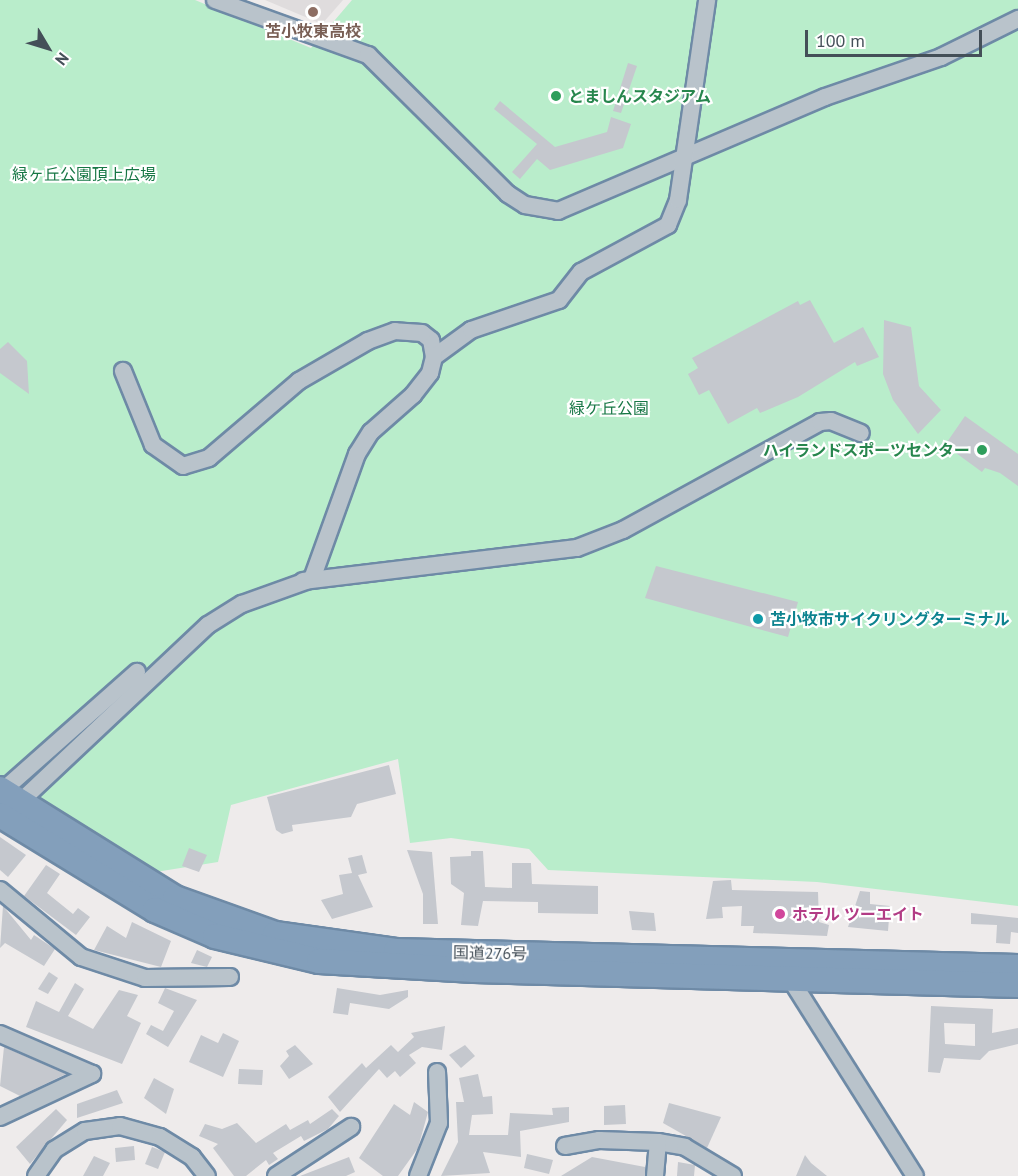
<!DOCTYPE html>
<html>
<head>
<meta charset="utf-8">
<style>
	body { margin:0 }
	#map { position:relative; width:1018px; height:1176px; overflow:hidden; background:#eeebeb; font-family:"PT Sans","Noto Sans JP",sans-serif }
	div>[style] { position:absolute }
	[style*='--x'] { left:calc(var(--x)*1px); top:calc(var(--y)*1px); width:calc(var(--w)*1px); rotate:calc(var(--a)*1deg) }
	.education>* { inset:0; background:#dfdcdd }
	.green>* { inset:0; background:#b9edcb }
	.building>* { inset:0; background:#c5c8ce }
	.roads { filter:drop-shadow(2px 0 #6e8aa6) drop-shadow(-2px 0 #6e8aa6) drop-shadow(0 2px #6e8aa6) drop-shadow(0 -2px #6e8aa6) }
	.minor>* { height:16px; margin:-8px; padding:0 8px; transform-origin:8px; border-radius:8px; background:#b9c3cb }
	.highway>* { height:24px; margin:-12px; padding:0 12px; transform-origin:12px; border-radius:12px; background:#839fbb }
	.dots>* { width:16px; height:16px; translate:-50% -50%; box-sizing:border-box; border:3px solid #fff; border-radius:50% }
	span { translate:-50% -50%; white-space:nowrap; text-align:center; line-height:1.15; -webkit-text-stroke:4.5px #fff; paint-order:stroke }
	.education-label { font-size:16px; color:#785e54; font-weight:700 }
	.leisure-label { font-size:16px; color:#27864d; font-weight:700 }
	.left { translate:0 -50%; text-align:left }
	.right { translate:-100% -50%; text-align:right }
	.park-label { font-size:16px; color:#177745 }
	.culture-label { font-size:16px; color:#0d838f; font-weight:700 }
	.hotel-label { font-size:16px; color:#b23c85; font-weight:700 }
	.street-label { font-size:16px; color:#444f58 }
	.north { position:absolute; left:18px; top:18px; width:60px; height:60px; -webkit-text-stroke:4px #fff; paint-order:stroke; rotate:128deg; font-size:16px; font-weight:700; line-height:24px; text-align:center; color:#444f58 }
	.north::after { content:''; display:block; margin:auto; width:21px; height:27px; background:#444f58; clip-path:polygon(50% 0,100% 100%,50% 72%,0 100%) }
	.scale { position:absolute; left:805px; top:30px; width:177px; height:27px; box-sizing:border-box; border:3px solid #444f58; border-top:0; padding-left:8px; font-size:18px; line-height:21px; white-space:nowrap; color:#444f58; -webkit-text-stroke:4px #fff; paint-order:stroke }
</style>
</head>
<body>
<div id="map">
	<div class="education">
		<i style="clip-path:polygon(265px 0,343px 0,322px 24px)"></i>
	</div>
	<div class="green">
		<i style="clip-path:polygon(0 0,195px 0,311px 48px,352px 0,1018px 0,1018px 906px,817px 882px,548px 870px,529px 849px,451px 838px,410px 843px,398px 759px,231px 805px,218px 862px,143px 874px,0 778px)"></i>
	</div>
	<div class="building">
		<i style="clip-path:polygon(628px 63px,637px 66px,621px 113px,613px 111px)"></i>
		<i style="clip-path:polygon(500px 101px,555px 147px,607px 132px,611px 117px,631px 124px,623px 148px,550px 170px,537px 159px,520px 179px,512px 172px,537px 144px,494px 109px)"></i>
		<i style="clip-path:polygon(810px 300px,834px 343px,863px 327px,879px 357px,857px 366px,855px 362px,798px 397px,760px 413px,757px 408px,728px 424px,709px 390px,699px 395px,688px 374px,698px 368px,692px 358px,798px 301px,800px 305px)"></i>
		<i style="clip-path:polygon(884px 320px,911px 327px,919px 386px,941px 410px,918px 434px,893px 400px,883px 374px)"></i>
		<i style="clip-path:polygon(8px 342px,27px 361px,29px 394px,0 373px,0 349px)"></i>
		<i style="clip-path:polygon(965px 416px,1018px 454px,1018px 486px,1000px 473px,985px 468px,982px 472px,945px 445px)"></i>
		<i style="clip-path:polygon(656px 566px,798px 602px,788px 637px,645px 598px)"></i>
		<i style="clip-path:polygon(389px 765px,396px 794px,357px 804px,351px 817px,292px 825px,293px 831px,282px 834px,276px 830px,267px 797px)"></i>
		<i style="clip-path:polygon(0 837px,26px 855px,8px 877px,0 870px)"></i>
		<i style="clip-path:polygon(189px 848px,207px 855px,199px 872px,182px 866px)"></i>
		<i style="clip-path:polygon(407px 850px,432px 852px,438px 924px,423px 924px,423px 894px)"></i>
		<i style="clip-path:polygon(471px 851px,483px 851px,485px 887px,512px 888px,512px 863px,531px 863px,532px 884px,598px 886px,598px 914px,538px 913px,538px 902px,483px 901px,478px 926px,461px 925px,464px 893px,451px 884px,450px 857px,471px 856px)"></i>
		<i style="clip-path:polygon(362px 855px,367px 873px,358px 875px,373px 907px,332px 919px,321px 900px,343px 894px,339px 875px,352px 873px,348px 858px)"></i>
		<i style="clip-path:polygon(46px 865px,60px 874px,47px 893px,73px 914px,78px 908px,90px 917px,76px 935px,24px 896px)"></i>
		<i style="clip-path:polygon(731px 880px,732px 890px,818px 892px,819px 922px,829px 925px,827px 936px,753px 933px,754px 926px,741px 926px,742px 906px,722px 907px,723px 918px,706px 919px,713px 881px)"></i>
		<i style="clip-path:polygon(860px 891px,870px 892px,870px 904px,890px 906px,888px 931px,848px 927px)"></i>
		<i style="clip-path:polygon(3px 906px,31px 940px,34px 935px,55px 949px,44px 966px,5px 943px,0 948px)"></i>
		<i style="clip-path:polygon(629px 911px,654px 913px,656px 931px,632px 930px)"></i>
		<i style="clip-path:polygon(971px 913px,1018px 918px,1018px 933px,1011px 932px,1010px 944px,996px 943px,997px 925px,971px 924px)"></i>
		<i style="clip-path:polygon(132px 922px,171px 941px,161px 967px,94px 950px,107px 926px,126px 938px)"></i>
		<i style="clip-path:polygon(197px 950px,212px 957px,207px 967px,191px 963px)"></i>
		<i style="clip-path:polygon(49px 972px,58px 978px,48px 994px,38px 989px)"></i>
		<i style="clip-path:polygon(75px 983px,84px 989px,68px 1016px,93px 1029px,119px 990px,138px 995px,127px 1016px,141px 1023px,122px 1064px,26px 1027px,36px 1001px,59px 1012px)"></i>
		<i style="clip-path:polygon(165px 988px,197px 1000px,168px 1047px,146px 1034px,151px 1025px,163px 1031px,174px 1011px,158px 1003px)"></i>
		<i style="clip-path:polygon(337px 988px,380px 995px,408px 990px,408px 997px,389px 1009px,350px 1003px,348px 1015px,333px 1013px)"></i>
		<i style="clip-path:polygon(evenodd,931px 1006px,993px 1009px,992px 1033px,1018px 1028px,1018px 1044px,989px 1051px,980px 1060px,944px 1058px,940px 1073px,928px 1072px,931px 1006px,944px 1023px,975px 1024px,975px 1046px,945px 1044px,944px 1023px)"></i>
		<i style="clip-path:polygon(445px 1026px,442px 1050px,422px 1047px,409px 1055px,416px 1063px,400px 1077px,395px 1071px,387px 1078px,379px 1069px,340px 1112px,328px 1097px,362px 1063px,366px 1068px,391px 1045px,398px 1052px,414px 1037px,411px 1033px)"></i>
		<i style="clip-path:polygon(223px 1033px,239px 1041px,223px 1077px,189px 1062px,201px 1035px,218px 1043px)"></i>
		<i style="clip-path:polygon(295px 1045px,313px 1064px,289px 1079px,280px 1066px,289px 1056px,286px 1051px)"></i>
		<i style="clip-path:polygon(465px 1045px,475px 1056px,461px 1068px,449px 1055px)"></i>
		<i style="clip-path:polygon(4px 1047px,66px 1074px,20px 1096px,0 1086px)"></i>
		<i style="clip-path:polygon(239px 1069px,263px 1070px,262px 1085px,238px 1084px)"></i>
		<i style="clip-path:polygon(478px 1074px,483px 1097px,492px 1096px,493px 1114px,472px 1115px,469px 1135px,508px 1135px,510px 1113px,553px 1115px,552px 1108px,569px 1107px,569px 1122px,520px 1131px,521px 1157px,483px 1152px,490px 1173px,441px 1176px,458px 1142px,456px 1102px,464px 1102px,459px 1078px)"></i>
		<i style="clip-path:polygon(154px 1078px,174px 1089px,166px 1114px,144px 1098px)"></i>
		<i style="clip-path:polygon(117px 1090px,123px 1103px,77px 1118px,77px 1104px)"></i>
		<i style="clip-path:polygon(414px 1102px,428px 1112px,418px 1148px,398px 1176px,383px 1176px,359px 1158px,394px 1104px,410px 1115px)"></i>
		<i style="clip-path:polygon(669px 1103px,721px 1117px,707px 1148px,663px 1123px)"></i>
		<i style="clip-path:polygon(625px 1105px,626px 1124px,604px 1125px,604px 1106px)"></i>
		<i style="clip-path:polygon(56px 1109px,67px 1120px,30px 1164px,16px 1147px)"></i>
		<i style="clip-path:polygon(332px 1109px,339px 1116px,328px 1129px,304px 1141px,301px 1136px,273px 1153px,278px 1159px,269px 1165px,266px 1160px,246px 1176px,234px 1176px,213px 1148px,218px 1144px,199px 1136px,205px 1124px,222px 1129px,237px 1123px,256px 1143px,286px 1124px,290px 1130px,308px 1120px,310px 1124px)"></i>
		<i style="clip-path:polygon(134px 1146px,135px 1160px,116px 1162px,115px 1148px)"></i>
		<i style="clip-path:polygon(152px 1147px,165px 1152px,158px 1169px,145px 1164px)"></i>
		<i style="clip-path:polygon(527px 1154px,553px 1160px,549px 1174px,524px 1168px)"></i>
		<i style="clip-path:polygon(805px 1155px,811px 1163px,827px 1176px,796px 1176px)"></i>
		<i style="clip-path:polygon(94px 1156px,110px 1163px,103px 1176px,83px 1176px)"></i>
		<i style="clip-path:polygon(349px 1157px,355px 1172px,346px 1176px,300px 1176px)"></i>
		<i style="clip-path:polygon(592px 1157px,645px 1167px,645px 1176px,561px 1176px)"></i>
		<i style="clip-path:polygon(678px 1162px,695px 1165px,694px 1176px,677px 1176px)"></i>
	</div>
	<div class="roads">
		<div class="minor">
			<i style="--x:215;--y:0;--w:163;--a:19.8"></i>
			<i style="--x:368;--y:55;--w:197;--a:44.8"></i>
			<i style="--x:508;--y:194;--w:20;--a:33"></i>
			<i style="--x:525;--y:205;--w:34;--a:10"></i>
			<i style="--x:558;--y:211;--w:290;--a:-23.1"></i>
			<i style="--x:825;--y:97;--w:123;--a:-19"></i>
			<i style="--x:941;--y:57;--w:86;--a:-26.3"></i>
			<i style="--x:434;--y:357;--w:46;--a:-36.1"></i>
			<i style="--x:471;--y:330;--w:93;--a:-18.8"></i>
			<i style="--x:559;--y:300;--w:36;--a:-52"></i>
			<i style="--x:581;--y:272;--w:99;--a:-28.4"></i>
			<i style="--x:668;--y:225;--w:27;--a:-68"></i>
			<i style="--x:678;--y:200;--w:202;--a:-81.7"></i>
			<i style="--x:303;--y:581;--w:276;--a:-6.9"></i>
			<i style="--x:577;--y:548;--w:49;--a:-21.4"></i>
			<i style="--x:623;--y:530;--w:225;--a:-28.7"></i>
			<i style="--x:820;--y:422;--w:11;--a:-5"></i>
			<i style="--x:831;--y:421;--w:32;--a:22"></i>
			<i style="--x:0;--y:793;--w:183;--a:-41.5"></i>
			<i style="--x:10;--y:804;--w:10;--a:-11"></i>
			<i style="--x:20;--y:802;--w:258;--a:-43.3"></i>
			<i style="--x:208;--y:625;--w:40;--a:-32"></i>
			<i style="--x:242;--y:604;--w:74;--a:-19.7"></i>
			<i style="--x:312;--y:579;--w:133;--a:-70.2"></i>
			<i style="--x:357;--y:454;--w:26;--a:-58"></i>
			<i style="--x:371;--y:432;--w:56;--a:-41.4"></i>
			<i style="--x:413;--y:395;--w:28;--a:-52"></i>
			<i style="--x:430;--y:373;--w:16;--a:-76"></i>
			<i style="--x:434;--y:357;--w:17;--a:-100"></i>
			<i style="--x:431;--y:340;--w:11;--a:-142"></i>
			<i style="--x:422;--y:333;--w:27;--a:-176"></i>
			<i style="--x:395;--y:331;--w:29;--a:160"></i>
			<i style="--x:368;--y:341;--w:80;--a:149.9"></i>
			<i style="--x:299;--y:381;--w:118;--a:139.5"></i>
			<i style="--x:209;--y:458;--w:27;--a:163"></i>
			<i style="--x:183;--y:466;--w:37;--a:-145"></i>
			<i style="--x:153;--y:445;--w:80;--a:-112.1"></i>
			<i style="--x:0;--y:890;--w:105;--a:39.6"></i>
			<i style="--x:81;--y:957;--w:67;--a:18.2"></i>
			<i style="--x:145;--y:978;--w:85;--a:-0.7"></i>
			<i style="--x:786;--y:972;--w:241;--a:57.7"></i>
			<i style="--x:0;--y:1034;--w:100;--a:23.5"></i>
			<i style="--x:0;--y:1117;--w:102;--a:-25.1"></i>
			<i style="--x:565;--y:1146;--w:35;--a:-10"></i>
			<i style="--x:599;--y:1140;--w:59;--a:1.9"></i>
			<i style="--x:658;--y:1142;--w:27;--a:10"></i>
			<i style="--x:685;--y:1147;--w:56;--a:31.1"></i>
			<i style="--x:36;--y:1176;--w:32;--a:-55"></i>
			<i style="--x:54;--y:1150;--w:36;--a:-32"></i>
			<i style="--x:85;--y:1131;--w:35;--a:-8"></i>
			<i style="--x:120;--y:1126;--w:41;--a:15.4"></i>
			<i style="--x:160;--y:1137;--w:38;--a:32"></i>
			<i style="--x:192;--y:1157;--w:24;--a:52"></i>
			<i style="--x:276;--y:1176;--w:90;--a:-33.2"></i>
			<i style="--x:418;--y:1176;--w:57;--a:-68.4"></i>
			<i style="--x:439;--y:1123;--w:51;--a:-92.2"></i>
			<i style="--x:655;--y:1176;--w:34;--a:-85"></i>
		</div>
		<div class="highway">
			<i style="--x:0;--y:789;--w:206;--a:31.9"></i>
			<i style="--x:175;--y:898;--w:106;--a:19.8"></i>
			<i style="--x:275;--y:934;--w:122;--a:8"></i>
			<i style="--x:396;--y:951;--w:622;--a:1.47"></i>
			<i style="--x:0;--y:815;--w:182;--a:31.5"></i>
			<i style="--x:155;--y:910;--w:65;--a:23.4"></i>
			<i style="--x:215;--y:936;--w:107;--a:13.5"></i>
			<i style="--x:319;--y:961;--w:155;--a:3.3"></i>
			<i style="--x:474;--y:970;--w:544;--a:1.58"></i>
		</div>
	</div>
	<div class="dots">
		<i style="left:313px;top:12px;background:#8d6e63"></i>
		<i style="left:556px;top:96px;background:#2e9e5b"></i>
		<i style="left:982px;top:450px;background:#2e9e5b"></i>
		<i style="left:758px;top:619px;background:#0f9aa8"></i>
		<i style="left:780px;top:914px;background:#d1479c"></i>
	</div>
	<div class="education-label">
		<span style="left:313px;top:31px">苫小牧東高校</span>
	</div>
	<div class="leisure-label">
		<span class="left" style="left:568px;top:96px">とましんスタジアム</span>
		<span class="right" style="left:970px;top:450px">ハイランドスポーツセンター</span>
	</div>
	<div class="park-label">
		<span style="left:84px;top:174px">緑ヶ丘公園頂上広場</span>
		<span style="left:609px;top:408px">緑ケ丘公園</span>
	</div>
	<div class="culture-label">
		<span class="left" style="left:770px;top:619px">苫小牧市サイクリングターミナル</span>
	</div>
	<div class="hotel-label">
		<span class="left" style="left:792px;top:914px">ホテル ツーエイト</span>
	</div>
	<div class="street-label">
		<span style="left:490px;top:953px;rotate:1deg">国道276号</span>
	</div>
	<div class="north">N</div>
	<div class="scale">100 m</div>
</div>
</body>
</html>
